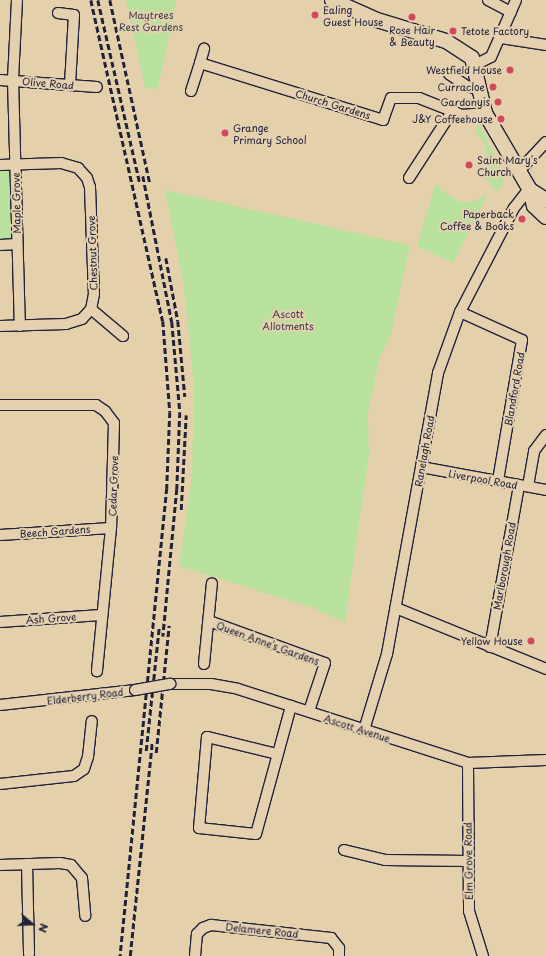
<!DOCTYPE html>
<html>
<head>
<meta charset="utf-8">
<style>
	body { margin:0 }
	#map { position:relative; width:546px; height:956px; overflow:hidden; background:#e5d0ac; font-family:"Playpen Sans",sans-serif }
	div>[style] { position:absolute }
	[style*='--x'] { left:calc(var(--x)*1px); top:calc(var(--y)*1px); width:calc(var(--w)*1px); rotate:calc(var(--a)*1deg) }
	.green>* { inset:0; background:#b8e19d }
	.roads { filter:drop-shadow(1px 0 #22223b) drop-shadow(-1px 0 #22223b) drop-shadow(0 1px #22223b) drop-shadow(0 -1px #22223b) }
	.minor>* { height:10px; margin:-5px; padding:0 5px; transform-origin:5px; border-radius:5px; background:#e5d1b0 }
	.secondary>* { height:14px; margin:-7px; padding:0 7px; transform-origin:7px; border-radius:7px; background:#e5d1b0 }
	.rail>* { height:2.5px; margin-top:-1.25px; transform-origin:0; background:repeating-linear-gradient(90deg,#22223b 0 6px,transparent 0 9px) }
	.bridges { filter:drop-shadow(1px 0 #22223b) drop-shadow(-1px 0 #22223b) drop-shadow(0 1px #22223b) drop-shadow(0 -1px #22223b) }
	.minor-bridge>* { height:10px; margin:-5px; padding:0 5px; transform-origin:5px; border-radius:5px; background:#e5d1b0 }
	.dots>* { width:11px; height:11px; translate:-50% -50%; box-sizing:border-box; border:2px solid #e5d1b0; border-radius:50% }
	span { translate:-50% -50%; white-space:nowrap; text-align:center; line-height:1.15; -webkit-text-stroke:4px #e5d1b0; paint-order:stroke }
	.poi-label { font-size:10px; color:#22223b }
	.left { translate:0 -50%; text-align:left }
	.right { translate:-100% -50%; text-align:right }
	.park-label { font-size:10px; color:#383f4a }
	.street-label { font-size:10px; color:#22223b }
	.north { position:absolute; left:12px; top:904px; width:40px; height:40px; -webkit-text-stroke:3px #e5d1b0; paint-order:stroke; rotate:109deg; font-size:11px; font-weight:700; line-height:16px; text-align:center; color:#22223b }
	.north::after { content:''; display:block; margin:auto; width:14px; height:18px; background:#22223b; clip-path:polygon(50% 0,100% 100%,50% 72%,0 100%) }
</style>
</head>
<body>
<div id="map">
	<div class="green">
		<i style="clip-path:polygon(126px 0,176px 0,158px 89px,145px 88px)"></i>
		<i style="clip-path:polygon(479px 124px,505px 177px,499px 191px,491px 188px,490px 181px,481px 177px,486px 152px,484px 142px,475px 133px)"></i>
		<i style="clip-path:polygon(0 167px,10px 172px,13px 206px,12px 236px,6px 242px,0 242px)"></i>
		<i style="clip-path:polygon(436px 182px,442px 191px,462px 203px,473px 202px,488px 193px,453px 263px,417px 246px)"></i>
		<i style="clip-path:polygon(165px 190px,410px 245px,390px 338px,380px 356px,368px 413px,369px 455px,345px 622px,310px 607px,179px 566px,192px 476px,194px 385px,183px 281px)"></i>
	</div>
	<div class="roads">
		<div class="minor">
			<i style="--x:17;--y:0;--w:80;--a:92.9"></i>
			<i style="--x:13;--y:80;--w:246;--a:88.4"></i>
			<i style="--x:488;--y:0;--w:26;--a:28"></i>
			<i style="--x:58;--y:13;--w:16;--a:7"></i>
			<i style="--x:74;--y:15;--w:70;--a:93.3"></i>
			<i style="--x:501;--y:38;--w:46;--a:8.8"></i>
			<i style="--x:200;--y:63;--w:15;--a:-74"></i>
			<i style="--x:475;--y:65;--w:18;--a:-27"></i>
			<i style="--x:491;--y:57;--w:62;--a:-66.3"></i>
			<i style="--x:449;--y:74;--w:22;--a:34"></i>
			<i style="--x:467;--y:86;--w:14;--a:17"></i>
			<i style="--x:0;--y:80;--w:97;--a:4.1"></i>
			<i style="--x:191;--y:91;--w:29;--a:-72"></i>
			<i style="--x:200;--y:63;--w:192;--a:17.3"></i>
			<i style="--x:383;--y:120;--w:23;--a:-70"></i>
			<i style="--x:391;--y:98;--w:28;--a:0"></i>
			<i style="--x:419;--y:98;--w:46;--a:21.6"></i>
			<i style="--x:462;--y:115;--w:23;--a:-5"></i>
			<i style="--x:0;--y:165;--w:61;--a:-1.9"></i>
			<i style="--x:61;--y:163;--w:18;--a:16"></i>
			<i style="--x:78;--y:168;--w:13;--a:48"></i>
			<i style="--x:87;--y:178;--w:9;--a:72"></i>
			<i style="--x:90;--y:187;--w:107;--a:87.9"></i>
			<i style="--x:94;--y:294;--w:15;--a:101"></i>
			<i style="--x:91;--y:309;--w:13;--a:132"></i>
			<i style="--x:82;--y:319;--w:17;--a:163"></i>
			<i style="--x:66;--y:324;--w:66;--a:178.3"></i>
			<i style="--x:518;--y:172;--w:41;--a:-47"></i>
			<i style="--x:409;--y:178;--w:77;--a:-57.1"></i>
			<i style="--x:0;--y:245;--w:17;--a:-3"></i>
			<i style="--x:91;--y:309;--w:42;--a:40.2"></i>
			<i style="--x:460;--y:312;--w:68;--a:24.3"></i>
			<i style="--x:522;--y:340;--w:143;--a:99.7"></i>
			<i style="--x:0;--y:405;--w:96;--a:0"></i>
			<i style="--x:96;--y:405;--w:11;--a:34"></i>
			<i style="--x:105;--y:411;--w:15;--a:53"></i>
			<i style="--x:114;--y:423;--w:105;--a:91.6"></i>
			<i style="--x:111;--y:528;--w:144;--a:95.6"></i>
			<i style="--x:421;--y:467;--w:127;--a:10.4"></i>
			<i style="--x:528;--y:486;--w:36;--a:-80"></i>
			<i style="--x:534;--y:451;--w:20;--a:-53"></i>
			<i style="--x:0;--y:535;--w:111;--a:-3.6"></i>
			<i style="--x:396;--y:608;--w:162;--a:22.1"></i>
			<i style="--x:209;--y:621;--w:123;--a:19.9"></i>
			<i style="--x:325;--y:663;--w:51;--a:108.4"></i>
			<i style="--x:0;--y:622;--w:101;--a:-4"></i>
			<i style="--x:490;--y:647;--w:164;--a:-79.8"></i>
			<i style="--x:204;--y:664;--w:81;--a:-84.4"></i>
			<i style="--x:170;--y:684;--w:41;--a:0"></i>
			<i style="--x:211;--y:684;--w:27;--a:10"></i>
			<i style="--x:238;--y:689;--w:242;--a:17.8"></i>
			<i style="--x:468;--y:763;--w:78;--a:-2.2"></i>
			<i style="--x:0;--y:705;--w:136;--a:-6.3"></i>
			<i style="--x:364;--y:730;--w:79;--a:-73.2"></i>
			<i style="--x:387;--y:654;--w:286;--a:-79.7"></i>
			<i style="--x:438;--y:373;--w:65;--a:-70.2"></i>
			<i style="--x:460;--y:312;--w:117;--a:-62.6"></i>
			<i style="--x:514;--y:208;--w:24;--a:-52"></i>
			<i style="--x:277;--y:754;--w:72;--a:-166.3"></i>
			<i style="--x:207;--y:737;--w:91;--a:95"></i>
			<i style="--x:199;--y:828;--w:57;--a:6"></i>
			<i style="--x:256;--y:834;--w:133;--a:-74.7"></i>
			<i style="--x:468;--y:763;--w:148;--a:89.6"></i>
			<i style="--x:469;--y:911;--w:47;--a:72.7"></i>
			<i style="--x:0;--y:784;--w:74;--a:-6.2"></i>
			<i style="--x:74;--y:776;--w:12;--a:-35"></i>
			<i style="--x:84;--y:769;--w:13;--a:-72"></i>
			<i style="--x:88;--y:757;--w:36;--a:-84"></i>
			<i style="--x:344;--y:850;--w:42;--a:13.7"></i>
			<i style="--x:385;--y:860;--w:83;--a:0.7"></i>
			<i style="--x:27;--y:864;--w:90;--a:88.7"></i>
			<i style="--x:0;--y:865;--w:60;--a:-1.9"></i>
			<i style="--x:60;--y:863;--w:11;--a:10"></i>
			<i style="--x:71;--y:865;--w:17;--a:50"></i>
			<i style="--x:82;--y:878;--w:38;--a:85"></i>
			<i style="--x:195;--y:956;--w:22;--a:-85"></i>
			<i style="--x:197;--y:934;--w:8;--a:-45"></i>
			<i style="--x:203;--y:928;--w:9;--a:-21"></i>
			<i style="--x:211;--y:925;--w:121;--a:6.2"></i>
			<i style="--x:331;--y:938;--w:13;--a:51"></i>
			<i style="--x:339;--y:948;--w:8;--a:90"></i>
		</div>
		<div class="secondary">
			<i style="--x:332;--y:0;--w:49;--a:24"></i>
			<i style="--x:377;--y:20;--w:72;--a:16.9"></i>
			<i style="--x:446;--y:41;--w:31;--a:33"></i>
			<i style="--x:472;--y:58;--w:57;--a:76.7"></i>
			<i style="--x:485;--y:113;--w:89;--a:59.7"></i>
			<i style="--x:530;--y:190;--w:16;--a:76"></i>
			<i style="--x:534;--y:206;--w:16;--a:43"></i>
			<i style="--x:530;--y:190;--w:19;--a:32"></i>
		</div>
	</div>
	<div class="rail">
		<i style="--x:91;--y:0;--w:329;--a:77.4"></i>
		<i style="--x:163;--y:321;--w:91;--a:85.6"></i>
		<i style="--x:170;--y:412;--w:76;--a:92.3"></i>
		<i style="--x:167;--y:488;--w:470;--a:95.7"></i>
		<i style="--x:98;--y:0;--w:188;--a:77.1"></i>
		<i style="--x:110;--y:0;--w:188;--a:77.7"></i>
		<i style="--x:143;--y:176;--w:149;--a:78.8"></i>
		<i style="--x:172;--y:322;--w:90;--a:84.9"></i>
		<i style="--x:180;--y:412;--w:77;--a:92.2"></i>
		<i style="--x:177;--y:489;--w:148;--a:95.4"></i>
		<i style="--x:166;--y:258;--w:64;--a:79.2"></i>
		<i style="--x:178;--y:321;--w:76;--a:84.7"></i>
		<i style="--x:181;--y:510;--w:95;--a:-87"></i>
		<i style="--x:146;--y:751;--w:125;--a:-84"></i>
		<i style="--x:156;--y:753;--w:128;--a:-84.2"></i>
		<i style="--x:130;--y:956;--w:214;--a:-84.1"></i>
	</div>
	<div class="bridges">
		<div class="minor-bridge">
			<i style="--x:135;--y:690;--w:36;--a:-10"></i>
		</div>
	</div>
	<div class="dots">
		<i style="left:315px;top:15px;background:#d1495b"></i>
		<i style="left:412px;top:17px;background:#d1495b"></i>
		<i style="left:453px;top:31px;background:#d1495b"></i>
		<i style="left:510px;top:70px;background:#d1495b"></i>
		<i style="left:493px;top:87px;background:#d1495b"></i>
		<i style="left:498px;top:102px;background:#d1495b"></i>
		<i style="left:501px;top:119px;background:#d1495b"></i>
		<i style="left:225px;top:133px;background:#d1495b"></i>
		<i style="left:469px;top:165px;background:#d1495b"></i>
		<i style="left:522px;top:219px;background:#d1495b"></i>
		<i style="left:531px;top:641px;background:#d1495b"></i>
	</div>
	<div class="poi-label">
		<span class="left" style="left:323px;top:15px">Ealing<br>Guest House</span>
		<span style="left:412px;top:35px">Rose Hair<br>&amp; Beauty</span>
		<span class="left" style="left:461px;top:31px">Tetote Factory</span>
		<span class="right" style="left:502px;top:70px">Westfield House</span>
		<span class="right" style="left:485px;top:87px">Curracloe</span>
		<span class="right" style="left:490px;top:102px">Gardonyis</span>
		<span class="right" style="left:493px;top:119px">J&amp;Y Coffeehouse</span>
		<span class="left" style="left:233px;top:133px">Grange<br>Primary School</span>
		<span class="left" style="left:477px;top:165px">Saint Mary's<br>Church</span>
		<span class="right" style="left:514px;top:219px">Paperback<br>Coffee &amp; Books</span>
		<span class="right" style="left:523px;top:641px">Yellow House</span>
	</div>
	<div class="park-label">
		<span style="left:151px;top:20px">Maytrees<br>Rest Gardens</span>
		<span style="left:288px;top:319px">Ascott<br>Allotments</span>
	</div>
	<div class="street-label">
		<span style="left:48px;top:83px;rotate:5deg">Olive Road</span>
		<span style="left:333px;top:104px;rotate:17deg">Church Gardens</span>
		<span style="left:16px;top:203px;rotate:-91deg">Maple Grove</span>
		<span style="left:92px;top:253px;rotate:-92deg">Chestnut Grove</span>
		<span style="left:514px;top:389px;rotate:-80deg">Blandford Road</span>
		<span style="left:424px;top:451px;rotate:-80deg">Ranelagh Road</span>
		<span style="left:483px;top:479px;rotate:10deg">Liverpool Road</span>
		<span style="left:113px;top:486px;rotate:-88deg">Cedar Grove</span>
		<span style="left:55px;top:531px;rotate:-4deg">Beech Gardens</span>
		<span style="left:504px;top:566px;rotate:-80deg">Marlborough Road</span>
		<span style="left:51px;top:618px;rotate:-4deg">Ash Grove</span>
		<span style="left:268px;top:643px;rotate:20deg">Queen Anne's Gardens</span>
		<span style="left:85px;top:696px;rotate:-7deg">Elderberry Road</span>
		<span style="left:357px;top:728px;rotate:18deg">Ascott Avenue</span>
		<span style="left:468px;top:861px;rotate:-91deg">Elm Grove Road</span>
		<span style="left:262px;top:930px;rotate:6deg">Delamere Road</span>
	</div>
	<div class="north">N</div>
</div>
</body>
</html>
